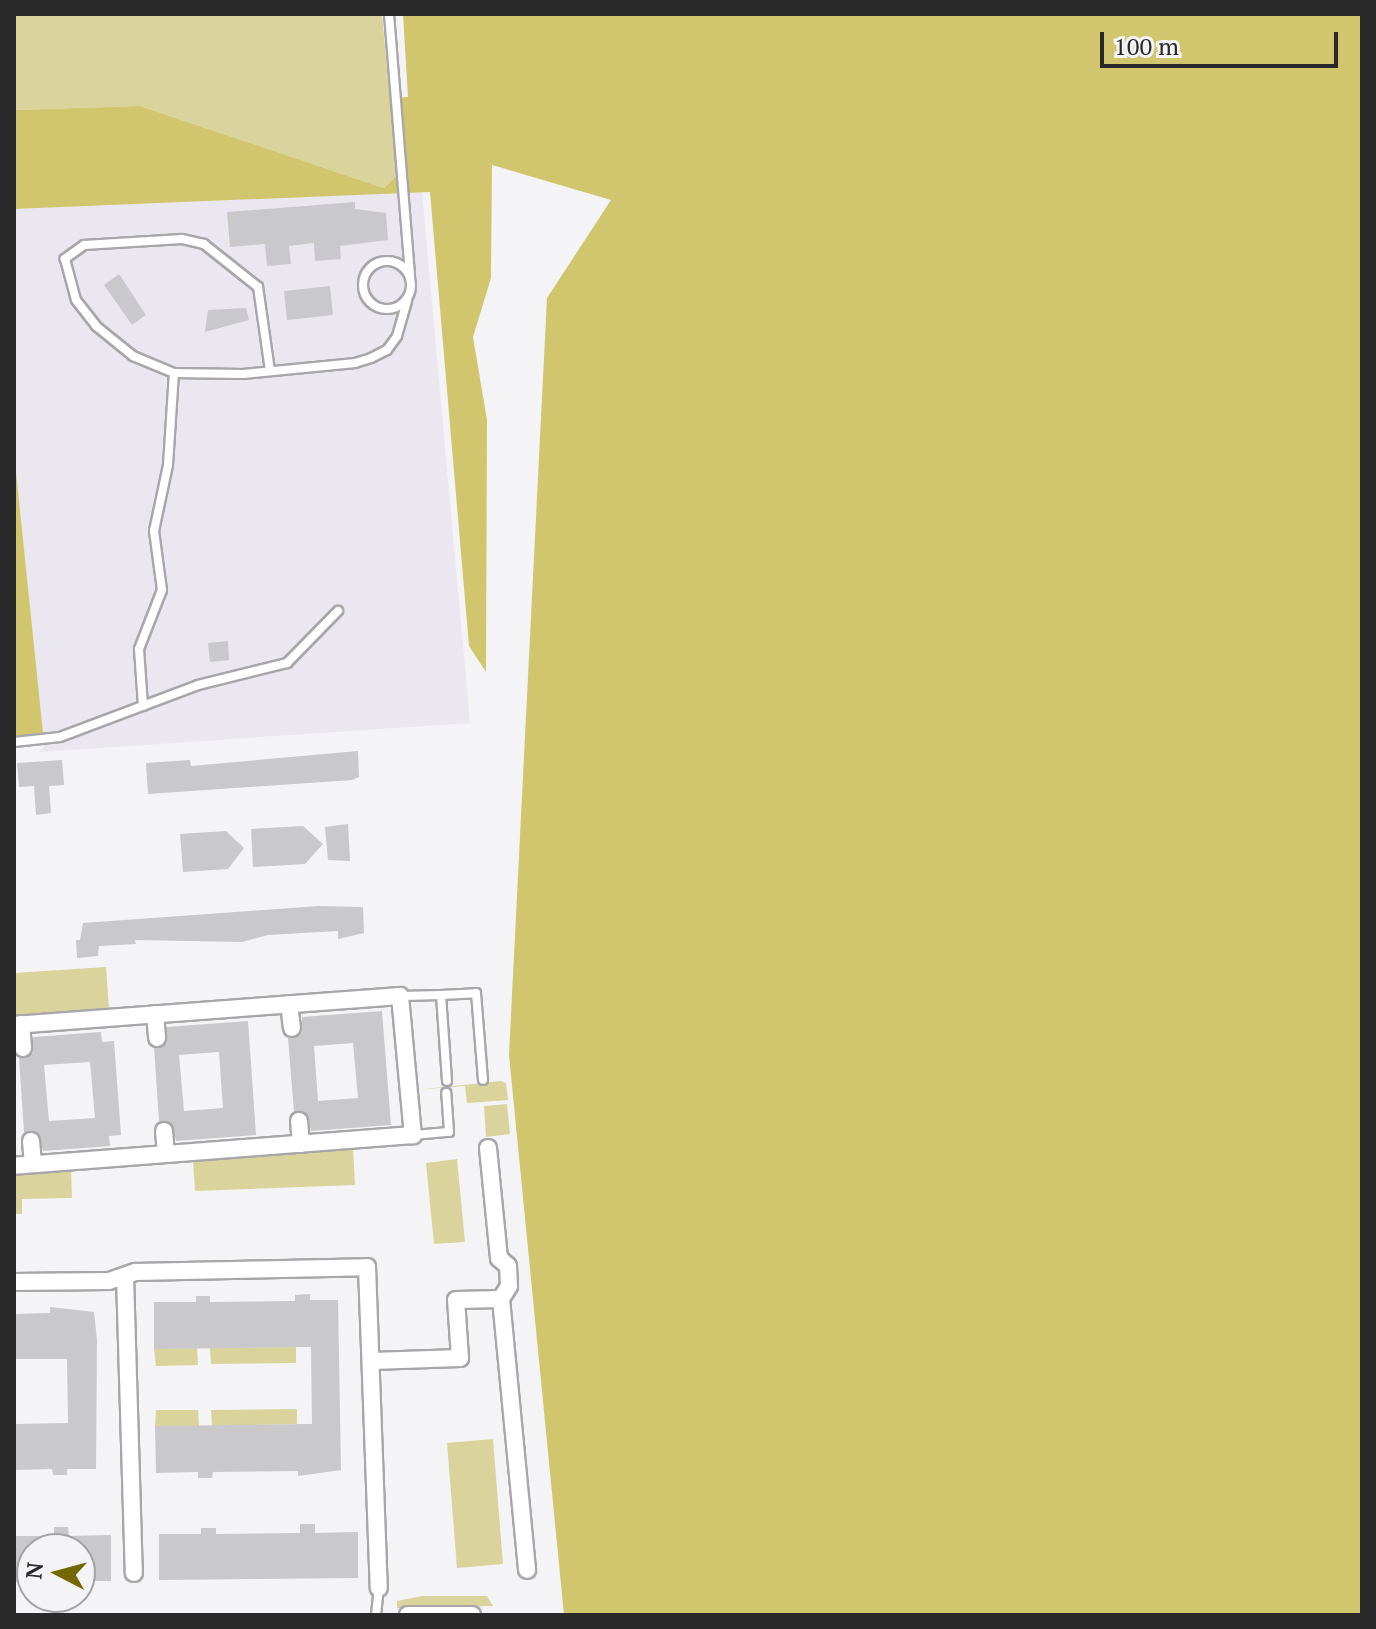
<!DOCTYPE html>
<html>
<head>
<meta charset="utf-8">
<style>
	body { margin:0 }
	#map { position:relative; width:1376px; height:1629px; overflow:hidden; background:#f4f3f6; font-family:"PT Serif",serif }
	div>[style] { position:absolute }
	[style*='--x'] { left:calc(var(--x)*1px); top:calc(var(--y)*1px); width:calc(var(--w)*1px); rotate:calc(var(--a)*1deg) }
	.built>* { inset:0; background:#ebe7f1 }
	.green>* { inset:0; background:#dad49c }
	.forest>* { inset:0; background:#d1c66e }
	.building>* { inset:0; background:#c9c8cb }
	.roads { filter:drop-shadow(2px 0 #a7a6a9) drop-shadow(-2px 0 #a7a6a9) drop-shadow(0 2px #a7a6a9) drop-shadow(0 -2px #a7a6a9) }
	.lane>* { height:8px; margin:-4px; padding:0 4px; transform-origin:4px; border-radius:4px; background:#fff }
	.lane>.ring { margin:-4px; padding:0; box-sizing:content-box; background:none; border:8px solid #fff; border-radius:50% }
	.street>* { height:16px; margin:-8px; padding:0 8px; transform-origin:8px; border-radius:8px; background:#fff }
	span { translate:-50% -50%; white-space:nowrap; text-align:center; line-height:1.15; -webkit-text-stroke:8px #f4f3f6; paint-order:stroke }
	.frame { position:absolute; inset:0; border:16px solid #29292a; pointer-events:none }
	.north { position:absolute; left:16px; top:1533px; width:80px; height:80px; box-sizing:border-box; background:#f4f3f6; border:2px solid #a3a2a4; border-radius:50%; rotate:276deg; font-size:22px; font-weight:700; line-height:32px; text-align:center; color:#29292a }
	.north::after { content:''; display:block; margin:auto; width:28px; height:36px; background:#736800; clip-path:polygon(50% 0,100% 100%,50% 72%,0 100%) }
	.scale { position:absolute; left:1100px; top:32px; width:238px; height:36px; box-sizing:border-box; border:4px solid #29292a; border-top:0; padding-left:10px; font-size:24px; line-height:28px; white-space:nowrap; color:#29292a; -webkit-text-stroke:6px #f4f3f6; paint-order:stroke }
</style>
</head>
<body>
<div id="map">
	<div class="built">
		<i style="clip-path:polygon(422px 192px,470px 723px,39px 752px,44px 746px,14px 452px,14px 209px)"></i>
	</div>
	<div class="green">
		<i style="clip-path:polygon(382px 14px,397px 175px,384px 188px,140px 106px,14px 110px,14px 16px)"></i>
		<i style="clip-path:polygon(106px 967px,109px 1010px,14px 1016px,14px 973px)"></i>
		<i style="clip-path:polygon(501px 1081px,506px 1083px,508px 1100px,467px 1103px,465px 1086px,415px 1090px)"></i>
		<i style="clip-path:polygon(507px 1104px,510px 1134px,486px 1137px,484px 1106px)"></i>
		<i style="clip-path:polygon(353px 1148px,355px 1185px,195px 1191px,193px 1160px)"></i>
		<i style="clip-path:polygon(457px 1159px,465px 1242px,434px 1244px,426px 1163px)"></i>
		<i style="clip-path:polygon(71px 1169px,72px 1198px,22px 1199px,22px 1214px,14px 1214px,14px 1173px)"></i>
		<i style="clip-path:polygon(296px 1347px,296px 1363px,211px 1364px,210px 1348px)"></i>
		<i style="clip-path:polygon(197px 1348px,198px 1365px,156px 1366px,154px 1349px)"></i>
		<i style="clip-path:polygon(297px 1409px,297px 1424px,212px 1426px,211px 1410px)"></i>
		<i style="clip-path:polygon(156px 1410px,198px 1410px,199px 1426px,155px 1426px)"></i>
		<i style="clip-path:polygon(493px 1439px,503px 1564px,457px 1568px,447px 1443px)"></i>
		<i style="clip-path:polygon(422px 1596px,487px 1596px,493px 1606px,397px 1608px,397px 1601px)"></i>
	</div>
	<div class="forest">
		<i style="clip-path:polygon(403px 14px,1362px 14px,1362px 1615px,564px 1615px,509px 1055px,547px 298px,611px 200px,492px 165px,491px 278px,473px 337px,487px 420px,486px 672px,469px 646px,430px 192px,14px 209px,14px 110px,140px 106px,384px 188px,397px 175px,389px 98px,408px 97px)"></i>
		<i style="clip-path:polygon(14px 452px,43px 733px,14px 736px)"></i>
	</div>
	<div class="building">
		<i style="clip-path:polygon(355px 202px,355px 209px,386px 213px,388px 240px,340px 246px,341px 259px,315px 261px,314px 243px,289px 246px,291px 264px,267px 266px,265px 244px,230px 247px,227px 212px)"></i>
		<i style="clip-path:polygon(119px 274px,146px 315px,132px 325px,104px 285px)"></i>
		<i style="clip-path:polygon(330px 286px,333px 315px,287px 320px,284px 291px)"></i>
		<i style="clip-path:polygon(246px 308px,249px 320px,205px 332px,208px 310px)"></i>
		<i style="clip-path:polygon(228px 641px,229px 660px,210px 662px,208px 643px)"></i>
		<i style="clip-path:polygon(358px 751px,359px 777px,352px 780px,148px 794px,146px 763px,190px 760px,191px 766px)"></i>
		<i style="clip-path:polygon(62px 760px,64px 785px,49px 786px,51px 813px,36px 815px,34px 786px,19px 787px,17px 763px)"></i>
		<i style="clip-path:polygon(348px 824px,350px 861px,328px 860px,325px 827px)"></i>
		<i style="clip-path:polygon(303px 826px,323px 844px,305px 864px,253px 867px,251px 829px)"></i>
		<i style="clip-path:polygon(226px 831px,244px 848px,228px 869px,183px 872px,180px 834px)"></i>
		<i style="clip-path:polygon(318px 906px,363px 907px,364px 933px,338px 939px,338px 931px,268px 935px,242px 942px,135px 940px,136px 944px,99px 946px,98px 956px,77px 958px,76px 940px,80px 940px,83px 923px)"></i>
		<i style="clip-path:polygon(evenodd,382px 1011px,391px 1125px,311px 1131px,307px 1114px,294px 1112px,288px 1038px,302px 1033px,302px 1017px,382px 1011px,353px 1043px,358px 1098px,318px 1101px,314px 1046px,353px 1043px)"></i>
		<i style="clip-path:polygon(evenodd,248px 1021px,256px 1135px,176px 1141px,172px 1124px,159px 1121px,154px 1048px,167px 1043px,167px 1027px,248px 1021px,219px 1052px,223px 1108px,184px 1111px,179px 1055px,219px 1052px)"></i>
		<i style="clip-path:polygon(evenodd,101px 1032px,102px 1042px,114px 1041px,121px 1135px,109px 1136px,110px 1146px,43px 1151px,39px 1134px,24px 1132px,19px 1058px,33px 1053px,33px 1037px,101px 1032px,90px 1062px,95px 1118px,49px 1121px,44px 1065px,90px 1062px)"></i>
		<i style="clip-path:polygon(310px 1294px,310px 1300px,338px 1300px,341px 1470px,298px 1476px,298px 1471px,213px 1472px,212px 1478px,198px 1478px,198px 1472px,156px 1473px,155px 1426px,312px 1424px,311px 1347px,154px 1349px,154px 1302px,196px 1302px,196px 1296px,210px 1296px,210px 1302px,295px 1301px,295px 1295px)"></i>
		<i style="clip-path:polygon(50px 1307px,94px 1312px,97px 1340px,96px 1469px,67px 1469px,67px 1475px,53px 1475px,52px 1469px,14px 1470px,14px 1424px,68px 1423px,67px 1359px,14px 1359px,14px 1314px,50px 1313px)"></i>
		<i style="clip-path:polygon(300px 1524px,315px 1524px,315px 1533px,358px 1532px,358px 1578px,159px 1580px,159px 1534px,201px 1534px,201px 1528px,216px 1528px,216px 1534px,300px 1533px)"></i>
		<i style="clip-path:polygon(54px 1527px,68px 1527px,69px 1536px,111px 1535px,111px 1581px,80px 1581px,80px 1549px,32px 1549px,32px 1582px,14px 1582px,14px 1536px,54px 1536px)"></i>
	</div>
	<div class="roads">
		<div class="lane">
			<i style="--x:389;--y:14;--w:263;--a:85.4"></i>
			<i class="ring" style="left:363px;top:261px;width:40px;height:40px"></i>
			<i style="--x:270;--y:371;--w:85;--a:-98.1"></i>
			<i style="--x:258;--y:287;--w:69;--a:-141.5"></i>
			<i style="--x:204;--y:244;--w:23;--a:-167"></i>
			<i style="--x:182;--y:239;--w:98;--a:176.5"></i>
			<i style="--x:84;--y:245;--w:24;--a:144"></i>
			<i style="--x:65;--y:259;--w:42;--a:75"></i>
			<i style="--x:76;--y:300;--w:33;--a:52"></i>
			<i style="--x:96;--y:326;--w:48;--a:39"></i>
			<i style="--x:133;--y:356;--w:44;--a:22.5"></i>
			<i style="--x:174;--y:373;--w:69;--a:0.8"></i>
			<i style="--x:243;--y:374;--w:113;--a:-5.6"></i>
			<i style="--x:355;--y:363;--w:17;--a:-17"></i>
			<i style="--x:371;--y:358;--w:18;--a:-27"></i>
			<i style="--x:387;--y:350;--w:17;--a:-54"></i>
			<i style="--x:397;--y:336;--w:37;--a:-74"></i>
			<i style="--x:143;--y:706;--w:57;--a:-94"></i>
			<i style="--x:139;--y:649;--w:63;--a:-68.7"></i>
			<i style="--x:162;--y:590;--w:60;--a:-97.7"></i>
			<i style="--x:154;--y:531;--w:67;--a:-78"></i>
			<i style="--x:168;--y:465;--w:92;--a:-86.3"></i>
			<i style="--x:14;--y:742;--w:46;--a:-6.2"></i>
			<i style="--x:60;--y:737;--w:147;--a:-20.6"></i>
			<i style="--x:198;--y:685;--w:92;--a:-13.9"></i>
			<i style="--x:287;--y:663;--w:73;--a:-45.6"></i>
			<i style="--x:441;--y:995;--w:35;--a:-3"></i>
			<i style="--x:476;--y:993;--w:87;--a:85.4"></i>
			<i style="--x:400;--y:996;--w:41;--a:-1.4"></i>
			<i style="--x:441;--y:995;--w:86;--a:86"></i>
			<i style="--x:413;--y:1135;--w:36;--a:-5"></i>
			<i style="--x:449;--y:1132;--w:39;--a:-94"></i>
			<i style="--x:376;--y:1615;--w:27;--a:-84"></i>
		</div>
		<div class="street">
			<i style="--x:289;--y:1004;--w:24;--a:83"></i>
			<i style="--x:155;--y:1014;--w:24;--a:85"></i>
			<i style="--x:21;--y:1024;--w:24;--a:85"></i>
			<i style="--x:14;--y:1025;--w:387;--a:-4.3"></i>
			<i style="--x:400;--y:996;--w:140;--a:84.7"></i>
			<i style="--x:413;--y:1135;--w:400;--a:175.6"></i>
			<i style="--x:299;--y:1121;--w:23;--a:85"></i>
			<i style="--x:164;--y:1131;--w:23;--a:85"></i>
			<i style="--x:31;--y:1141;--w:23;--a:85"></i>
			<i style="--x:488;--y:1148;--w:111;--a:84.3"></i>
			<i style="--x:499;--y:1258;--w:12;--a:42"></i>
			<i style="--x:508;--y:1266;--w:20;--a:87"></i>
			<i style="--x:509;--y:1286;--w:15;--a:122"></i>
			<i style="--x:125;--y:1276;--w:297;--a:88.3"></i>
			<i style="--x:14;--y:1282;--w:95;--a:-0.6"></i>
			<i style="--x:109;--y:1281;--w:28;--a:-19"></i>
			<i style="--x:135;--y:1272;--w:232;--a:-1.2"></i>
			<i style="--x:367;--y:1267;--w:321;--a:87.9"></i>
			<i style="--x:372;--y:1361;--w:88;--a:-2"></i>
			<i style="--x:460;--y:1358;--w:58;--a:-93.9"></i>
			<i style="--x:456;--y:1300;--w:45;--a:-1.3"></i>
			<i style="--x:501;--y:1299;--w:272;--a:84.5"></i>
			<i style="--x:408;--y:1615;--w:64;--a:0"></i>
		</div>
	</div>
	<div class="frame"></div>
	<div class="north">N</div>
	<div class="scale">100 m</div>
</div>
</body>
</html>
